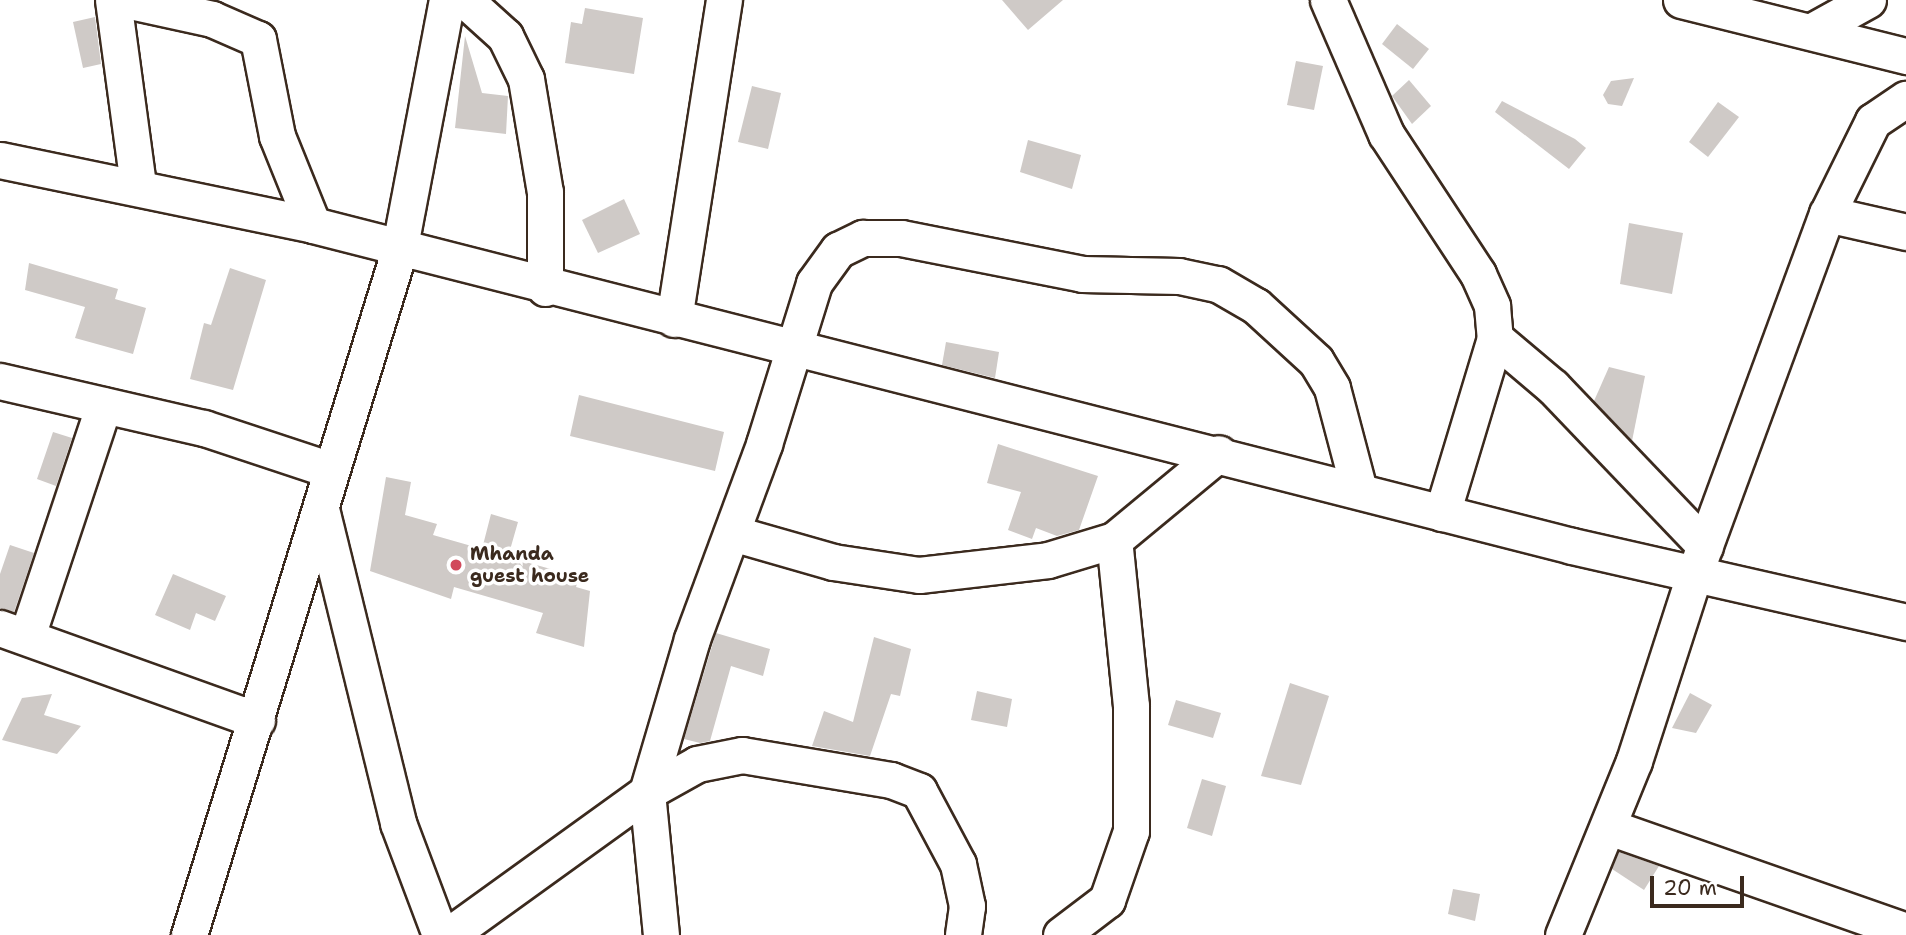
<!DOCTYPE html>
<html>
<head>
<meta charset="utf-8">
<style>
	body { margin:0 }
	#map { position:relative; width:1906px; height:935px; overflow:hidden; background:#fff; font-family:"Shantell Sans",sans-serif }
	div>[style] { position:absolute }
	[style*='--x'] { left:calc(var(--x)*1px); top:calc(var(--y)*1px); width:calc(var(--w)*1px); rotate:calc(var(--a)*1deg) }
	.building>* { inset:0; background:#cfcac7 }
	.roads { filter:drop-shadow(2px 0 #3b2a1e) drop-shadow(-2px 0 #3b2a1e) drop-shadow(0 2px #3b2a1e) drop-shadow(0 -2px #3b2a1e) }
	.street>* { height:35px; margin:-17.5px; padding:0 17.5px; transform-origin:17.5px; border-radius:17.5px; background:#fff }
	.dots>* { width:19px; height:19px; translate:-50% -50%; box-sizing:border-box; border:4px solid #fff; border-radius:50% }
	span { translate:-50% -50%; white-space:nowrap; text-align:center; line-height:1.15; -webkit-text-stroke:7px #fff; paint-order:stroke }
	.poi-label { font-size:19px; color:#3b2a1e; font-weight:700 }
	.left { translate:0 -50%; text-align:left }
	.scale { position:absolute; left:1650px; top:876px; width:94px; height:32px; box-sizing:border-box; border:4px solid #3b2a1e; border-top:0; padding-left:9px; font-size:21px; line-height:24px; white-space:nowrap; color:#3b2a1e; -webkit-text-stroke:5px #fff; paint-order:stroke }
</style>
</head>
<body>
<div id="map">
	<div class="building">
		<i style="clip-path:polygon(1002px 0,1063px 0,1028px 30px)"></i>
		<i style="clip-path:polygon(585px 8px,643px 18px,634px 74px,565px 63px,571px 22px,582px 24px)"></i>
		<i style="clip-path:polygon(95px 17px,101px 64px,83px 68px,73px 22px)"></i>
		<i style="clip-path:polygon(1397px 24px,1429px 49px,1413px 69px,1382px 44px)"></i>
		<i style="clip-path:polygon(465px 36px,482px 93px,508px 96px,506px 134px,455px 128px)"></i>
		<i style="clip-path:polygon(1296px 61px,1323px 66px,1314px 110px,1287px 105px)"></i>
		<i style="clip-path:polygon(1634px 78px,1622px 106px,1608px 104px,1603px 95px,1611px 81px)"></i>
		<i style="clip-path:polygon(1409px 80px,1431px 106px,1412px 124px,1392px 96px)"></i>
		<i style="clip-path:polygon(752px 86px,781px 93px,768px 149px,738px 142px)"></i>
		<i style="clip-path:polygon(1502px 101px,1575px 139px,1586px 148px,1569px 169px,1495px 112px)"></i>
		<i style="clip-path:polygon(1718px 102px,1739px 117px,1708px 157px,1689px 142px)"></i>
		<i style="clip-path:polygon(1028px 140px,1081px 155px,1072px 189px,1020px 172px)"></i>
		<i style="clip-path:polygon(624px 199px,640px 234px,598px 253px,582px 220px)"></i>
		<i style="clip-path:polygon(1629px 223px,1683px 233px,1672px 294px,1620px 284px)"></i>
		<i style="clip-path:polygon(29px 263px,118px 289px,115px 299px,146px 308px,133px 354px,75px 338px,85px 307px,25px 290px)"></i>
		<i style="clip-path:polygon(230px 268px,266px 280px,233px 390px,190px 379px,204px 323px,211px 325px)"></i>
		<i style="clip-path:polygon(946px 342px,999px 352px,995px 378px,942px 365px)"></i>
		<i style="clip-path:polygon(1609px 367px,1645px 376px,1632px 441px,1594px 401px)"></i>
		<i style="clip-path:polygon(579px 395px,724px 432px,715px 471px,570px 436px)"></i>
		<i style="clip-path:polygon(53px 432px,72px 438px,56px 486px,37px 479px)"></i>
		<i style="clip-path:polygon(998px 444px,1098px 476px,1079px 530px,1057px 536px,1036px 528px,1032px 539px,1008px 530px,1021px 492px,987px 483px)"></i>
		<i style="clip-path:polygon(386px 477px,411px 482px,405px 515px,437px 524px,433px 535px,482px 549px,491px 514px,518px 522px,508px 557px,579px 577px,576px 587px,590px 591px,584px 647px,536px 633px,543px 613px,454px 587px,451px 599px,370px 571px)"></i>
		<i style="clip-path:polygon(10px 545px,34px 553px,14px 612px,0 608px,0 574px)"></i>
		<i style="clip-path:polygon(173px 574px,226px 596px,215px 621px,196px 613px,190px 630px,155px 615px)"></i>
		<i style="clip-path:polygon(716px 633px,770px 649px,763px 676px,731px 666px,710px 741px,700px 743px,684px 739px)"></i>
		<i style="clip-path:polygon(874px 637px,911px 649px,900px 696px,891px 694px,870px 756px,812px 746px,824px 711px,853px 722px)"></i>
		<i style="clip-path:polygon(1290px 683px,1329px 696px,1301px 785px,1261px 776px)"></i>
		<i style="clip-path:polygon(977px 691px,1012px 699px,1007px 727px,971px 720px)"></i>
		<i style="clip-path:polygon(1690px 693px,1712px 705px,1696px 733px,1672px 728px)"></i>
		<i style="clip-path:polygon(52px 694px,44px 715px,81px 726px,57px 754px,2px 740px,22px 698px)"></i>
		<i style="clip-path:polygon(1176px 700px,1221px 713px,1213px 738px,1168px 725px)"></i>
		<i style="clip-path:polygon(1202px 779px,1226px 786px,1212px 836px,1187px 828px)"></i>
		<i style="clip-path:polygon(1619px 852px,1659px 866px,1644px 890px,1612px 869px)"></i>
		<i style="clip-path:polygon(1453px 889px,1480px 894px,1475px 921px,1448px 914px)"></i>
	</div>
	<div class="roads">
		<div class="street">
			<i style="--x:113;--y:0;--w:186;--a:82.3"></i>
			<i style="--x:125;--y:0;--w:89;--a:12.3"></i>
			<i style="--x:212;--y:19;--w:50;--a:23.5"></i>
			<i style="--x:258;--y:39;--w:99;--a:78.9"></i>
			<i style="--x:277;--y:136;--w:96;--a:68"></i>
			<i style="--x:465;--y:0;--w:54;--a:42"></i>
			<i style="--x:505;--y:36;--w:48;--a:64"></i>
			<i style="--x:526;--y:79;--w:115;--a:80.5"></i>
			<i style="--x:545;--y:192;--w:96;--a:90"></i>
			<i style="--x:1328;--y:0;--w:146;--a:66.6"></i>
			<i style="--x:1386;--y:134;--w:168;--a:56.7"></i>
			<i style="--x:1478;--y:274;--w:35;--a:66"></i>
			<i style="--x:1492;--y:306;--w:32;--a:85"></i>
			<i style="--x:1495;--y:338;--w:183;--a:106.8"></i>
			<i style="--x:1681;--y:0;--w:232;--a:14"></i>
			<i style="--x:1812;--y:31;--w:64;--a:-29"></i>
			<i style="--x:0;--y:160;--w:320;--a:11.7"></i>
			<i style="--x:313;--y:225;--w:1299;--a:14.3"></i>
			<i style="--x:1572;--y:546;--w:343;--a:12.8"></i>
			<i style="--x:1827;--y:214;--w:81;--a:12.8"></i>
			<i style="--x:674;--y:319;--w:323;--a:-81.1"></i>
			<i style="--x:1495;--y:338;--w:76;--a:40.2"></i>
			<i style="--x:1553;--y:387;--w:220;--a:46.3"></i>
			<i style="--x:0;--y:381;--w:209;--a:13"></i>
			<i style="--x:204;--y:428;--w:134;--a:18.3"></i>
			<i style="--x:322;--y:513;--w:319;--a:76.2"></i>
			<i style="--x:398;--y:823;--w:120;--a:69.4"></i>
			<i style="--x:732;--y:533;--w:105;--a:16"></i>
			<i style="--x:833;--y:562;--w:87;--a:8.6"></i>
			<i style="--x:919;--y:575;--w:130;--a:-6.6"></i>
			<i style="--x:1048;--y:560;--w:69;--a:-16.9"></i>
			<i style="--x:1114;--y:540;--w:136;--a:-39.6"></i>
			<i style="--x:0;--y:628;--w:273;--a:19.7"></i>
			<i style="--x:27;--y:636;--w:243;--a:-71.6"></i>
			<i style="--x:1609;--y:827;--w:315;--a:19.3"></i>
			<i style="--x:189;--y:935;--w:716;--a:-72.93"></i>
			<i style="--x:399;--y:251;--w:256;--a:-79.2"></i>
			<i style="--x:449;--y:935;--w:244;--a:-35.8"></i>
			<i style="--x:647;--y:792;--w:57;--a:-29.2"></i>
			<i style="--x:697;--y:764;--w:46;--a:-11.3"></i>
			<i style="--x:742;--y:755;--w:151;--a:9.5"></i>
			<i style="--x:891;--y:780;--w:30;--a:21"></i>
			<i style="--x:919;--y:791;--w:83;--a:61.9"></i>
			<i style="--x:958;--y:864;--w:43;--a:77.9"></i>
			<i style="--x:967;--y:906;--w:29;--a:98"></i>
			<i style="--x:661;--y:935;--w:144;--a:-95.6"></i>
			<i style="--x:647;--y:792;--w:159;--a:-73.6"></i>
			<i style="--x:692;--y:639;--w:208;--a:-69.7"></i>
			<i style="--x:764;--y:444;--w:169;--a:-72.7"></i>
			<i style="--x:814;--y:283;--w:41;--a:-54"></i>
			<i style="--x:838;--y:250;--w:28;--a:-26"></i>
			<i style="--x:863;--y:238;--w:38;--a:0"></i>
			<i style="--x:901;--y:238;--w:185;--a:11.2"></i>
			<i style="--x:1082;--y:274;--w:97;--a:1.2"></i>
			<i style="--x:1179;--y:276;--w:40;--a:12"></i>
			<i style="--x:1218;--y:284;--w:44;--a:30.1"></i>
			<i style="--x:1256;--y:306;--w:81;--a:42.5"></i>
			<i style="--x:1316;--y:361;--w:31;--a:59"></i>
			<i style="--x:1332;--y:388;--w:106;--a:75.2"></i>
			<i style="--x:1061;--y:935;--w:58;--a:-37.3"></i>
			<i style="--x:1107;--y:900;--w:73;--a:-70.8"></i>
			<i style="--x:1131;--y:831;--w:125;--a:-90"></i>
			<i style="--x:1131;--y:706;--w:167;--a:-95.8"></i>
			<i style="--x:1563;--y:935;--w:188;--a:-67.8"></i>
			<i style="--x:1634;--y:761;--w:195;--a:-72.1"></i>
			<i style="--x:1694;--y:575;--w:385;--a:-69.8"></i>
			<i style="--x:1827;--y:214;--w:104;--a:-63.7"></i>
			<i style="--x:1873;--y:121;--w:40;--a:-34"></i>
		</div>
	</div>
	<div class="dots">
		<i style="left:456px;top:565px;background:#d1495b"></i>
	</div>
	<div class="poi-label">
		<span class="left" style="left:470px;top:565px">Mhanda<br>guest house</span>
	</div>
	<div class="scale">20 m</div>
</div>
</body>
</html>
